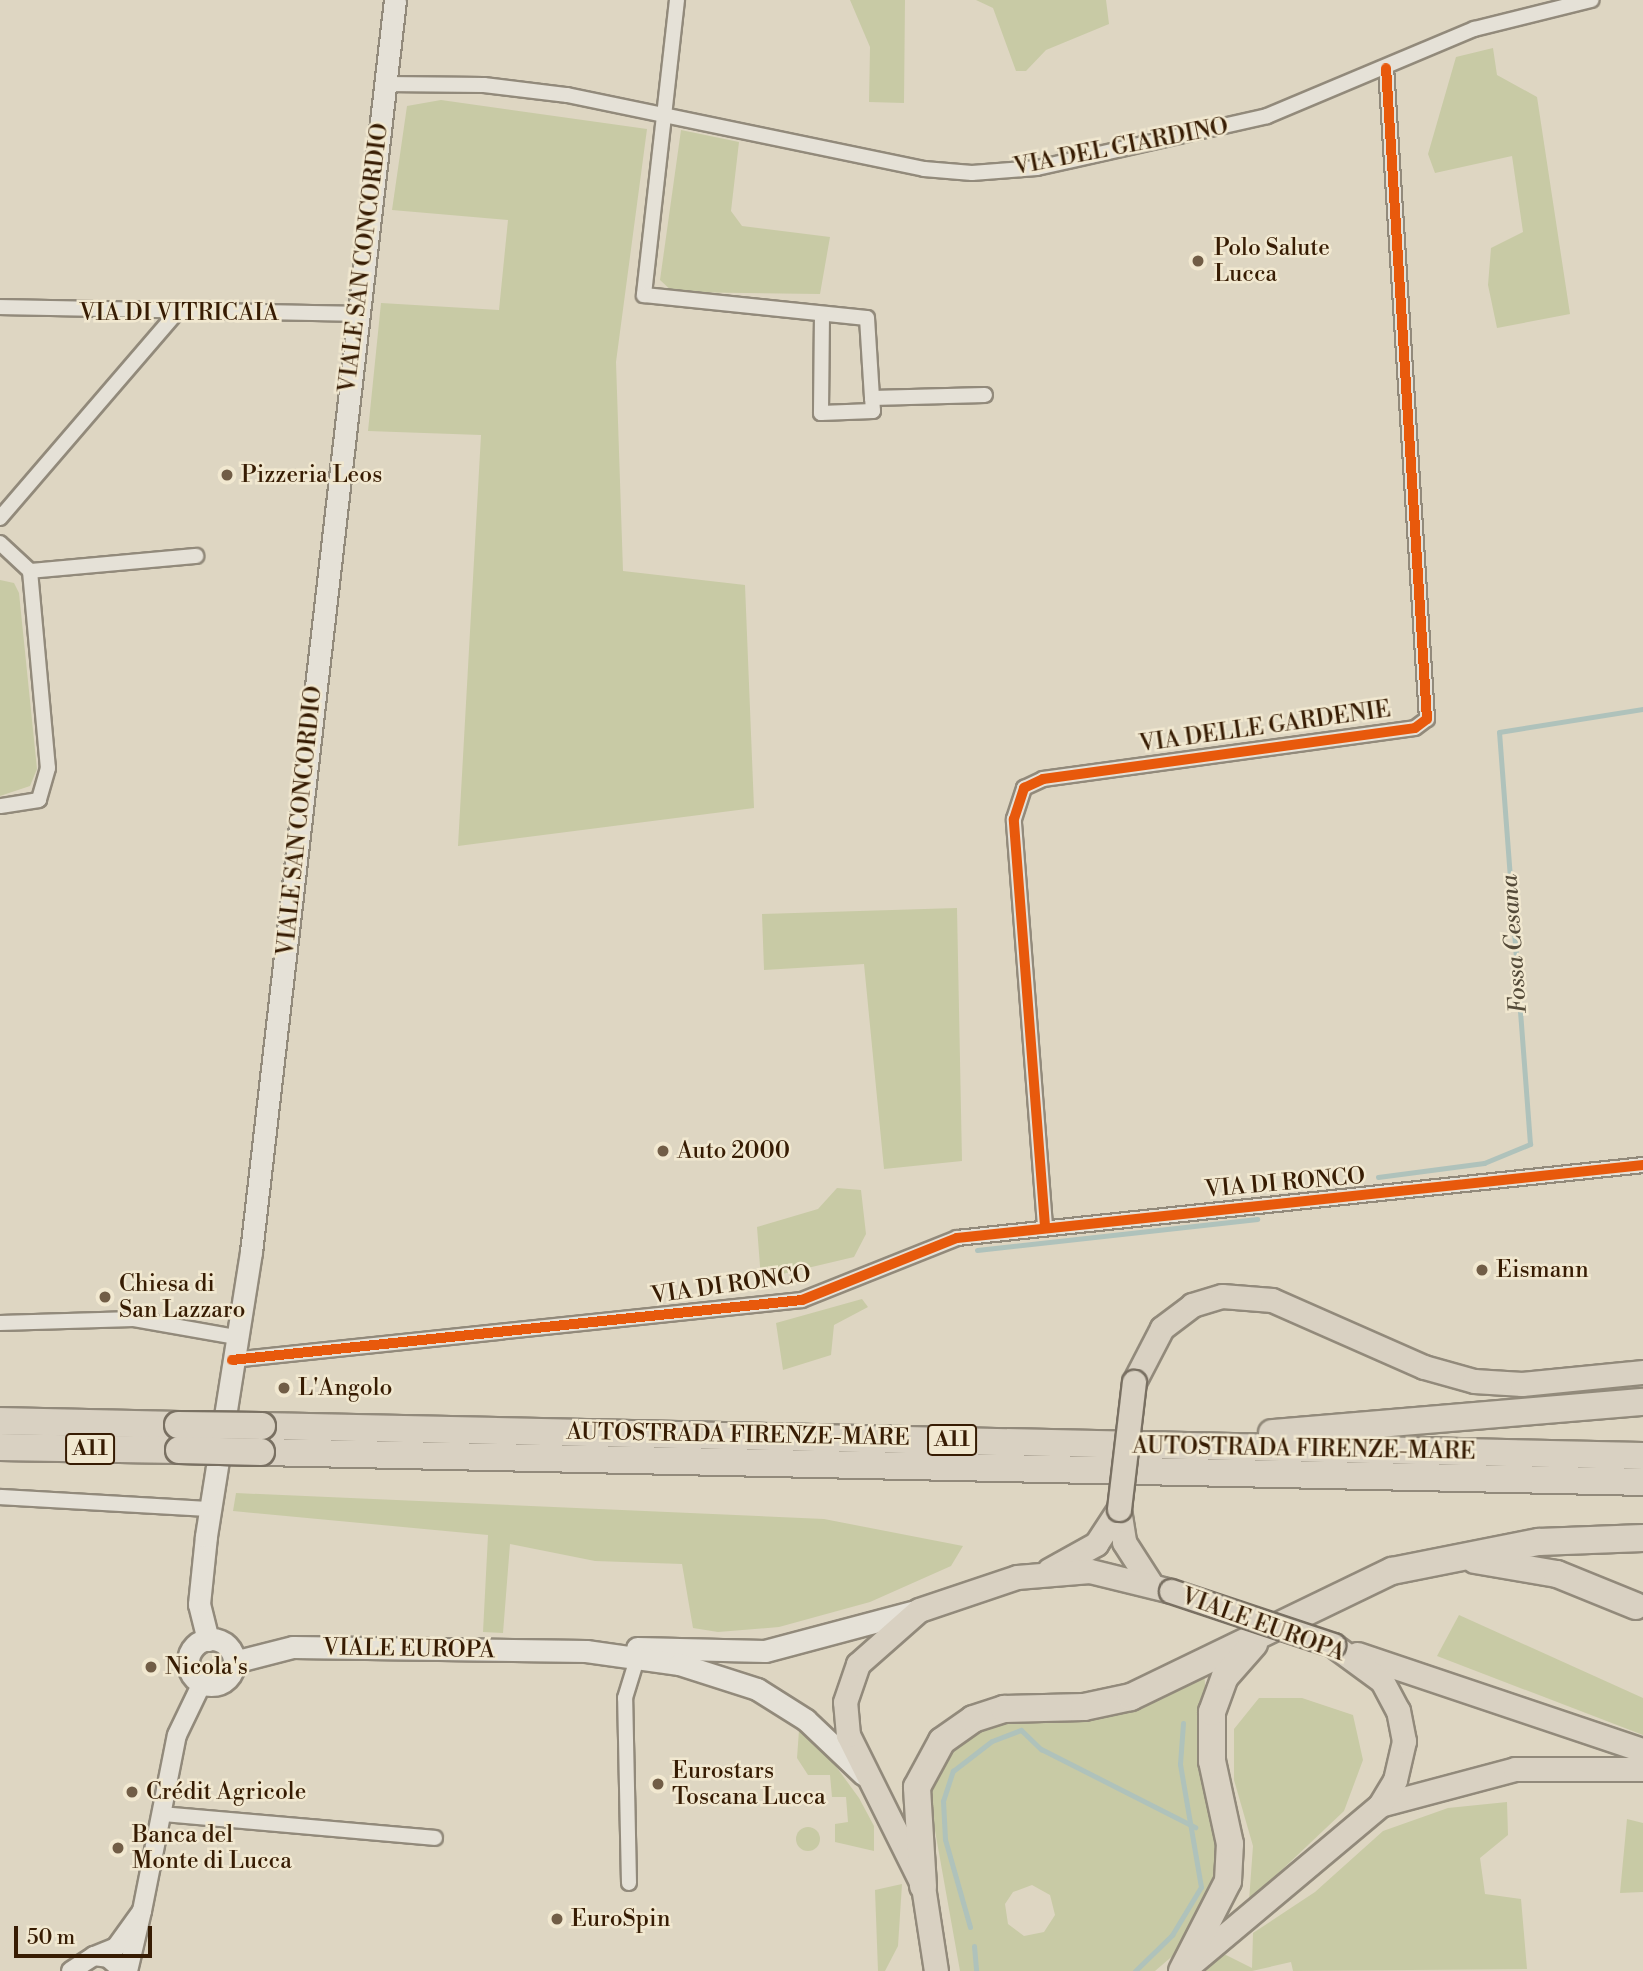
<!DOCTYPE html>
<html>
<head>
<meta charset="utf-8">
<style>
	body { margin:0 }
	#map { position:relative; width:1643px; height:1971px; overflow:hidden; background:#ded6c2; font-family:"Libre Bodoni",serif }
	div>[style] { position:absolute }
	[style*='--x'] { left:calc(var(--x)*1px); top:calc(var(--y)*1px); width:calc(var(--w)*1px); rotate:calc(var(--a)*1deg) }
	.green>* { inset:0; background:#c8caa5 }
	.round { border-radius:50% }
	.stream>* { height:5px; margin:-2.5px; padding:0 2.5px; transform-origin:2.5px; border-radius:2.5px; background:#afc2bb }
	.roads { filter:drop-shadow(2px 0 #928a7b) drop-shadow(-2px 0 #928a7b) drop-shadow(0 2px #928a7b) drop-shadow(0 -2px #928a7b) }
	.minor>* { height:14px; margin:-7px; padding:0 7px; transform-origin:7px; border-radius:7px; background:#e5e1d7 }
	.tertiary>* { height:18px; margin:-9px; padding:0 9px; transform-origin:9px; border-radius:9px; background:#e5e1d7 }
	.secondary>* { height:21px; margin:-10.5px; padding:0 10.5px; transform-origin:10.5px; border-radius:10.5px; background:#e5e1d7 }
	.secondary>.ring { margin:-10.5px; padding:0; box-sizing:content-box; background:none; border:21px solid #e5e1d7; border-radius:50% }
	.primary>* { height:23px; margin:-11.5px; padding:0 11.5px; transform-origin:11.5px; border-radius:11.5px; background:#d9d1c2 }
	.motorway>* { height:26px; margin:-13px; padding:0 13px; transform-origin:13px; border-radius:13px; background:#d9d1c2 }
	.bridges { filter:drop-shadow(2px 0 #797062) drop-shadow(-2px 0 #797062) drop-shadow(0 2px #797062) drop-shadow(0 -2px #797062) }
	.primary-bridge>* { height:23px; margin:-11.5px; padding:0 11.5px; transform-origin:11.5px; border-radius:11.5px; background:#d9d1c2 }
	.motorway-bridge>* { height:26px; margin:-13px; padding:0 13px; transform-origin:13px; border-radius:13px; background:#d9d1c2 }
	.cycleway>* { height:10px; margin:-5px; padding:0 5px; transform-origin:5px; border-radius:5px; background:#e8590c }
	.dots>* { width:19px; height:19px; translate:-50% -50%; box-sizing:border-box; border:4px solid #f1e8d0; border-radius:50% }
	span { translate:-50% -50%; white-space:nowrap; text-align:center; line-height:1.15; -webkit-text-stroke:5px #f1e8d0; paint-order:stroke }
	.shield-label span { padding:2px 5px; background:#f1e8d0; border:2px solid; border-radius:5px; -webkit-text-stroke-width:0 }
	.shield-label { font-size:21px; color:#371c03; font-weight:700 }
	.street-label { font-size:23px; color:#371c03 }
	.poi-label { font-size:23px; color:#371c03 }
	.left { translate:0 -50%; text-align:left }
	.water-label { font-size:24px; color:#554b39; font-style:italic }
	.scale { position:absolute; left:14px; top:1926px; width:138px; height:32px; box-sizing:border-box; border:4px solid #371c03; border-top:0; padding-left:9px; font-size:21px; line-height:24px; white-space:nowrap; color:#371c03; -webkit-text-stroke:5px #f1e8d0; paint-order:stroke }
</style>
</head>
<body>
<div id="map">
	<div class="green">
		<i style="clip-path:polygon(850px 0,905px 0,904px 103px,869px 102px,870px 47px)"></i>
		<i style="clip-path:polygon(976px 0,1106px 0,1109px 24px,1046px 50px,1026px 71px,1016px 71px,993px 8px)"></i>
		<i style="clip-path:polygon(1493px 48px,1497px 75px,1537px 97px,1570px 314px,1497px 328px,1488px 285px,1491px 248px,1523px 232px,1512px 156px,1435px 173px,1428px 154px,1456px 57px)"></i>
		<i style="clip-path:polygon(441px 100px,647px 129px,616px 362px,623px 571px,745px 585px,754px 808px,458px 846px,481px 435px,368px 431px,381px 303px,499px 310px,508px 220px,392px 210px,407px 106px)"></i>
		<i style="clip-path:polygon(681px 130px,739px 142px,731px 211px,742px 226px,830px 237px,820px 294px,673px 292px,660px 280px)"></i>
		<i style="clip-path:polygon(0 580px,14px 583px,19px 593px,37px 769px,30px 786px,0 796px)"></i>
		<i style="clip-path:polygon(957px 908px,962px 1161px,884px 1169px,864px 964px,764px 970px,762px 914px)"></i>
		<i style="clip-path:polygon(837px 1188px,861px 1190px,866px 1234px,854px 1257px,761px 1279px,757px 1227px,818px 1209px)"></i>
		<i style="clip-path:polygon(862px 1299px,868px 1307px,834px 1325px,831px 1355px,783px 1370px,776px 1323px)"></i>
		<i style="clip-path:polygon(236px 1493px,824px 1519px,963px 1546px,951px 1566px,870px 1602px,779px 1627px,718px 1632px,693px 1628px,682px 1564px,595px 1561px,510px 1544px,503px 1633px,483px 1632px,488px 1535px,233px 1511px)"></i>
		<i style="clip-path:polygon(1459px 1615px,1643px 1698px,1643px 1735px,1437px 1656px)"></i>
		<i style="clip-path:polygon(evenodd,1204px 1671px,1220px 1876px,1183px 1947px,1155px 1971px,960px 1971px,929px 1797px,948px 1754px,971px 1731px,1020px 1716px,1092px 1720px,1126px 1711px,1204px 1671px,1032px 1885px,1050px 1895px,1055px 1915px,1044px 1932px,1024px 1936px,1008px 1924px,1005px 1904px,1013px 1892px,1032px 1885px)"></i>
		<i style="clip-path:polygon(1259px 1698px,1302px 1698px,1353px 1715px,1363px 1760px,1344px 1811px,1249px 1901px,1253px 1846px,1234px 1780px,1234px 1729px)"></i>
		<i style="clip-path:polygon(799px 1730px,832px 1761px,859px 1798px,874px 1826px,874px 1851px,835px 1842px,835px 1824px,848px 1822px,846px 1797px,832px 1797px,830px 1775px,808px 1775px,797px 1758px)"></i>
		<i style="clip-path:polygon(1507px 1802px,1508px 1835px,1480px 1858px,1485px 1894px,1521px 1899px,1527px 1969px,1293px 1971px,1291px 1962px,1252px 1971px,1204px 1971px,1224px 1954px,1252px 1968px,1253px 1933px,1315px 1892px,1383px 1831px,1448px 1808px)"></i>
		<i style="clip-path:polygon(1627px 1819px,1643px 1823px,1643px 1892px,1620px 1893px)"></i>
		<i class="round" style="left:796px;top:1827px;width:24px;height:24px"></i>
		<i style="clip-path:polygon(902px 1884px,898px 1946px,885px 1971px,878px 1971px,875px 1890px)"></i>
	</div>
	<div class="stream">
		<i style="--x:1378;--y:1177;--w:107;--a:-7.5"></i>
		<i style="--x:1484;--y:1163;--w:50;--a:-22.4"></i>
		<i style="--x:1530;--y:1144;--w:413;--a:-94.3"></i>
		<i style="--x:1499;--y:732;--w:146;--a:-9.1"></i>
		<i style="--x:977;--y:1250;--w:282;--a:-6.3"></i>
		<i style="--x:970;--y:1927;--w:91;--a:-105.9"></i>
		<i style="--x:945;--y:1839;--w:38;--a:-93"></i>
		<i style="--x:943;--y:1801;--w:32;--a:-72"></i>
		<i style="--x:953;--y:1771;--w:49;--a:-37.6"></i>
		<i style="--x:992;--y:1741;--w:31;--a:-21"></i>
		<i style="--x:1021;--y:1730;--w:28;--a:44"></i>
		<i style="--x:1041;--y:1749;--w:173;--a:26.9"></i>
		<i style="--x:974;--y:1946;--w:25;--a:85"></i>
		<i style="--x:1135;--y:1971;--w:52;--a:-44.2"></i>
		<i style="--x:1172;--y:1935;--w:56;--a:-58.9"></i>
		<i style="--x:1201;--y:1887;--w:125;--a:-99.7"></i>
		<i style="--x:1180;--y:1764;--w:41;--a:-85.8"></i>
	</div>
	<div class="roads">
		<div class="minor">
			<i style="--x:677;--y:0;--w:297;--a:96.4"></i>
			<i style="--x:644;--y:295;--w:224;--a:5.9"></i>
			<i style="--x:867;--y:318;--w:80;--a:86.4"></i>
			<i style="--x:872;--y:398;--w:113;--a:-1.5"></i>
			<i style="--x:386;--y:84;--w:98;--a:0.6"></i>
			<i style="--x:484;--y:85;--w:84;--a:6.9"></i>
			<i style="--x:567;--y:95;--w:365;--a:11.7"></i>
			<i style="--x:924;--y:169;--w:48;--a:4.8"></i>
			<i style="--x:972;--y:173;--w:65;--a:-4.4"></i>
			<i style="--x:1037;--y:168;--w:236;--a:-12.7"></i>
			<i style="--x:1267;--y:116;--w:225;--a:-22.8"></i>
			<i style="--x:1474;--y:29;--w:121;--a:-13.9"></i>
			<i style="--x:0;--y:307;--w:358;--a:1.1"></i>
			<i style="--x:822;--y:315;--w:98;--a:90.6"></i>
			<i style="--x:821;--y:413;--w:52;--a:-2.2"></i>
			<i style="--x:873;--y:411;--w:13;--a:-94"></i>
			<i style="--x:0;--y:518;--w:272;--a:-49.3"></i>
			<i style="--x:0;--y:543;--w:41;--a:43"></i>
			<i style="--x:30;--y:571;--w:198;--a:84.8"></i>
			<i style="--x:48;--y:768;--w:33;--a:106"></i>
			<i style="--x:39;--y:800;--w:39;--a:171"></i>
			<i style="--x:30;--y:571;--w:167;--a:-5.2"></i>
			<i style="--x:1045;--y:1226;--w:408;--a:-94.4"></i>
			<i style="--x:1014;--y:819;--w:33;--a:-72"></i>
			<i style="--x:1024;--y:788;--w:21;--a:-25"></i>
			<i style="--x:1043;--y:779;--w:375;--a:-7.8"></i>
			<i style="--x:1415;--y:728;--w:15;--a:-37"></i>
			<i style="--x:1427;--y:719;--w:652;--a:-93.6"></i>
			<i style="--x:0;--y:1323;--w:134;--a:-1.7"></i>
			<i style="--x:134;--y:1319;--w:104;--a:10"></i>
			<i style="--x:232;--y:1360;--w:573;--a:-6.01"></i>
			<i style="--x:802;--y:1300;--w:167;--a:-21.8"></i>
			<i style="--x:957;--y:1238;--w:690;--a:-6.07"></i>
			<i style="--x:0;--y:1497;--w:210;--a:3.3"></i>
			<i style="--x:162;--y:1814;--w:274;--a:5"></i>
			<i style="--x:629;--y:1883;--w:185;--a:-91.2"></i>
			<i style="--x:625;--y:1698;--w:41;--a:-72.9"></i>
		</div>
		<div class="tertiary">
			<i style="--x:142;--y:1911;--w:179;--a:-78.8"></i>
			<i style="--x:177;--y:1735;--w:58;--a:-64.3"></i>
			<i style="--x:94;--y:1956;--w:24;--a:-22"></i>
			<i style="--x:116;--y:1947;--w:44;--a:-54.2"></i>
			<i style="--x:142;--y:1911;--w:62;--a:103.1"></i>
			<i style="--x:71;--y:1971;--w:27;--a:-33"></i>
			<i style="--x:94;--y:1956;--w:14;--a:8"></i>
			<i style="--x:108;--y:1958;--w:20;--a:41"></i>
		</div>
		<div class="secondary">
			<i class="ring" style="left:188px;top:1639px;width:25px;height:25px"></i>
			<i style="--x:208;--y:1640;--w:37;--a:-104"></i>
			<i style="--x:199;--y:1604;--w:68;--a:-84.1"></i>
			<i style="--x:206;--y:1536;--w:288;--a:-81"></i>
			<i style="--x:251;--y:1252;--w:1260;--a:-83.44"></i>
			<i style="--x:637;--y:1648;--w:128;--a:1.3"></i>
			<i style="--x:765;--y:1651;--w:159;--a:-14.9"></i>
			<i style="--x:234;--y:1662;--w:61;--a:-14.3"></i>
			<i style="--x:293;--y:1647;--w:293;--a:0.8"></i>
			<i style="--x:586;--y:1651;--w:94;--a:8"></i>
			<i style="--x:679;--y:1664;--w:82;--a:17.8"></i>
			<i style="--x:757;--y:1689;--w:58;--a:32.3"></i>
			<i style="--x:806;--y:1720;--w:79;--a:43.5"></i>
		</div>
		<div class="primary">
			<i style="--x:1134;--y:1382;--w:61;--a:-62.6"></i>
			<i style="--x:1162;--y:1328;--w:38;--a:-37"></i>
			<i style="--x:1192;--y:1305;--w:31;--a:-17"></i>
			<i style="--x:1222;--y:1296;--w:50;--a:4.6"></i>
			<i style="--x:1272;--y:1300;--w:166;--a:23.8"></i>
			<i style="--x:1424;--y:1367;--w:52;--a:15.6"></i>
			<i style="--x:1474;--y:1381;--w:48;--a:3.6"></i>
			<i style="--x:1522;--y:1384;--w:122;--a:-5.7"></i>
			<i style="--x:1119;--y:1509;--w:33;--a:81"></i>
			<i style="--x:1124;--y:1542;--w:50;--a:57.3"></i>
			<i style="--x:1049;--y:1570;--w:54;--a:-29"></i>
			<i style="--x:1096;--y:1544;--w:42;--a:-56.7"></i>
			<i style="--x:1357;--y:1654;--w:302;--a:18.6"></i>
			<i style="--x:1380;--y:1805;--w:140;--a:-14.9"></i>
			<i style="--x:1515;--y:1769;--w:128;--a:0"></i>
			<i style="--x:1186;--y:1968;--w:253;--a:-40"></i>
			<i style="--x:1380;--y:1805;--w:29;--a:-59"></i>
			<i style="--x:1395;--y:1780;--w:40;--a:-77"></i>
			<i style="--x:1404;--y:1741;--w:31;--a:-101"></i>
			<i style="--x:1398;--y:1711;--w:34;--a:-118"></i>
			<i style="--x:1382;--y:1681;--w:61;--a:-143.7"></i>
			<i style="--x:936;--y:1971;--w:86;--a:-98.7"></i>
			<i style="--x:923;--y:1886;--w:169;--a:-116.4"></i>
			<i style="--x:848;--y:1735;--w:33;--a:-95"></i>
			<i style="--x:845;--y:1702;--w:40;--a:-71.1"></i>
			<i style="--x:858;--y:1664;--w:81;--a:-41.5"></i>
			<i style="--x:919;--y:1610;--w:103;--a:-18.6"></i>
			<i style="--x:1017;--y:1577;--w:73;--a:-4.7"></i>
			<i style="--x:1090;--y:1571;--w:83;--a:13.9"></i>
		</div>
		<div class="motorway">
			<i style="--x:0;--y:1421;--w:178;--a:1.3"></i>
			<i style="--x:262;--y:1426;--w:1381;--a:1.24"></i>
			<i style="--x:1272;--y:1433;--w:372;--a:-4.8"></i>
			<i style="--x:0;--y:1447;--w:179;--a:1"></i>
			<i style="--x:261;--y:1452;--w:1382;--a:1.24"></i>
			<i style="--x:1475;--y:1560;--w:83;--a:9.7"></i>
			<i style="--x:1557;--y:1574;--w:85;--a:22.1"></i>
			<i style="--x:923;--y:1886;--w:99;--a:-93.5"></i>
			<i style="--x:917;--y:1787;--w:52;--a:-61.5"></i>
			<i style="--x:942;--y:1741;--w:38;--a:-35"></i>
			<i style="--x:973;--y:1719;--w:33;--a:-18"></i>
			<i style="--x:1004;--y:1709;--w:80;--a:-1.4"></i>
			<i style="--x:1084;--y:1707;--w:48;--a:-12"></i>
			<i style="--x:1131;--y:1697;--w:290;--a:-25.8"></i>
			<i style="--x:1392;--y:1571;--w:150;--a:-11.2"></i>
			<i style="--x:1539;--y:1542;--w:104;--a:-2.2"></i>
			<i style="--x:1182;--y:1971;--w:101;--a:-62.9"></i>
			<i style="--x:1228;--y:1881;--w:37;--a:-87"></i>
			<i style="--x:1230;--y:1844;--w:85;--a:-102.2"></i>
			<i style="--x:1212;--y:1761;--w:49;--a:-90"></i>
			<i style="--x:1212;--y:1712;--w:37;--a:-70"></i>
			<i style="--x:1225;--y:1677;--w:44;--a:-48.7"></i>
		</div>
	</div>
	<div class="bridges">
		<div class="primary-bridge">
			<i style="--x:1119;--y:1509;--w:128;--a:-83.3"></i>
			<i style="--x:1171;--y:1591;--w:171;--a:18.4"></i>
		</div>
		<div class="motorway-bridge">
			<i style="--x:178;--y:1425;--w:84;--a:0.7"></i>
			<i style="--x:179;--y:1450;--w:82;--a:1.4"></i>
		</div>
	</div>
	<div class="cycleway">
		<i style="--x:1045;--y:1226;--w:408;--a:-94.4"></i>
		<i style="--x:1014;--y:819;--w:33;--a:-72"></i>
		<i style="--x:1024;--y:788;--w:21;--a:-25"></i>
		<i style="--x:1043;--y:779;--w:375;--a:-7.8"></i>
		<i style="--x:1415;--y:728;--w:15;--a:-37"></i>
		<i style="--x:1427;--y:719;--w:652;--a:-93.6"></i>
		<i style="--x:232;--y:1360;--w:573;--a:-6.01"></i>
		<i style="--x:802;--y:1300;--w:167;--a:-21.8"></i>
		<i style="--x:957;--y:1238;--w:690;--a:-6.07"></i>
	</div>
	<div class="dots">
		<i style="left:1198px;top:261px;background:#715d46"></i>
		<i style="left:227px;top:475px;background:#715d46"></i>
		<i style="left:663px;top:1151px;background:#715d46"></i>
		<i style="left:1482px;top:1270px;background:#715d46"></i>
		<i style="left:105px;top:1297px;background:#715d46"></i>
		<i style="left:284px;top:1388px;background:#715d46"></i>
		<i style="left:151px;top:1667px;background:#715d46"></i>
		<i style="left:658px;top:1784px;background:#715d46"></i>
		<i style="left:132px;top:1792px;background:#715d46"></i>
		<i style="left:118px;top:1848px;background:#715d46"></i>
		<i style="left:557px;top:1919px;background:#715d46"></i>
	</div>
	<div class="shield-label">
		<span style="left:952px;top:1440px">A11</span>
		<span style="left:90px;top:1449px">A11</span>
	</div>
	<div class="street-label">
		<span style="left:1121px;top:147px;rotate:-11deg">VIA DEL GIARDINO</span>
		<span style="left:364px;top:258px;rotate:-83deg">VIALE SAN CONCORDIO</span>
		<span style="left:179px;top:313px">VIA DI VITRICAIA</span>
		<span style="left:1265px;top:727px;rotate:-8deg">VIA DELLE GARDENIE</span>
		<span style="left:300px;top:821px;rotate:-84deg">VIALE SAN CONCORDIO</span>
		<span style="left:1285px;top:1183px;rotate:-5deg">VIA DI RONCO</span>
		<span style="left:731px;top:1285px;rotate:-8deg">VIA DI RONCO</span>
		<span style="left:738px;top:1435px;rotate:1deg">AUTOSTRADA FIRENZE-MARE</span>
		<span style="left:1304px;top:1449px;rotate:1deg">AUTOSTRADA FIRENZE-MARE</span>
		<span style="left:1263px;top:1625px;rotate:20deg">VIALE EUROPA</span>
		<span style="left:409px;top:1649px;rotate:1deg">VIALE EUROPA</span>
	</div>
	<div class="poi-label">
		<span class="left" style="left:1214px;top:261px">Polo Salute<br>Lucca</span>
		<span class="left" style="left:241px;top:475px">Pizzeria Leos</span>
		<span class="left" style="left:677px;top:1151px">Auto 2000</span>
		<span class="left" style="left:1496px;top:1270px">Eismann</span>
		<span class="left" style="left:119px;top:1297px">Chiesa di<br>San Lazzaro</span>
		<span class="left" style="left:298px;top:1388px">L'Angolo</span>
		<span class="left" style="left:165px;top:1667px">Nicola's</span>
		<span class="left" style="left:672px;top:1784px">Eurostars<br>Toscana Lucca</span>
		<span class="left" style="left:146px;top:1792px">Crédit Agricole</span>
		<span class="left" style="left:132px;top:1848px">Banca del<br>Monte di Lucca</span>
		<span class="left" style="left:571px;top:1919px">EuroSpin</span>
	</div>
	<div class="water-label">
		<span style="left:1515px;top:944px;rotate:-94deg">Fossa Cesana</span>
	</div>
	<div class="scale">50 m</div>
</div>
</body>
</html>
